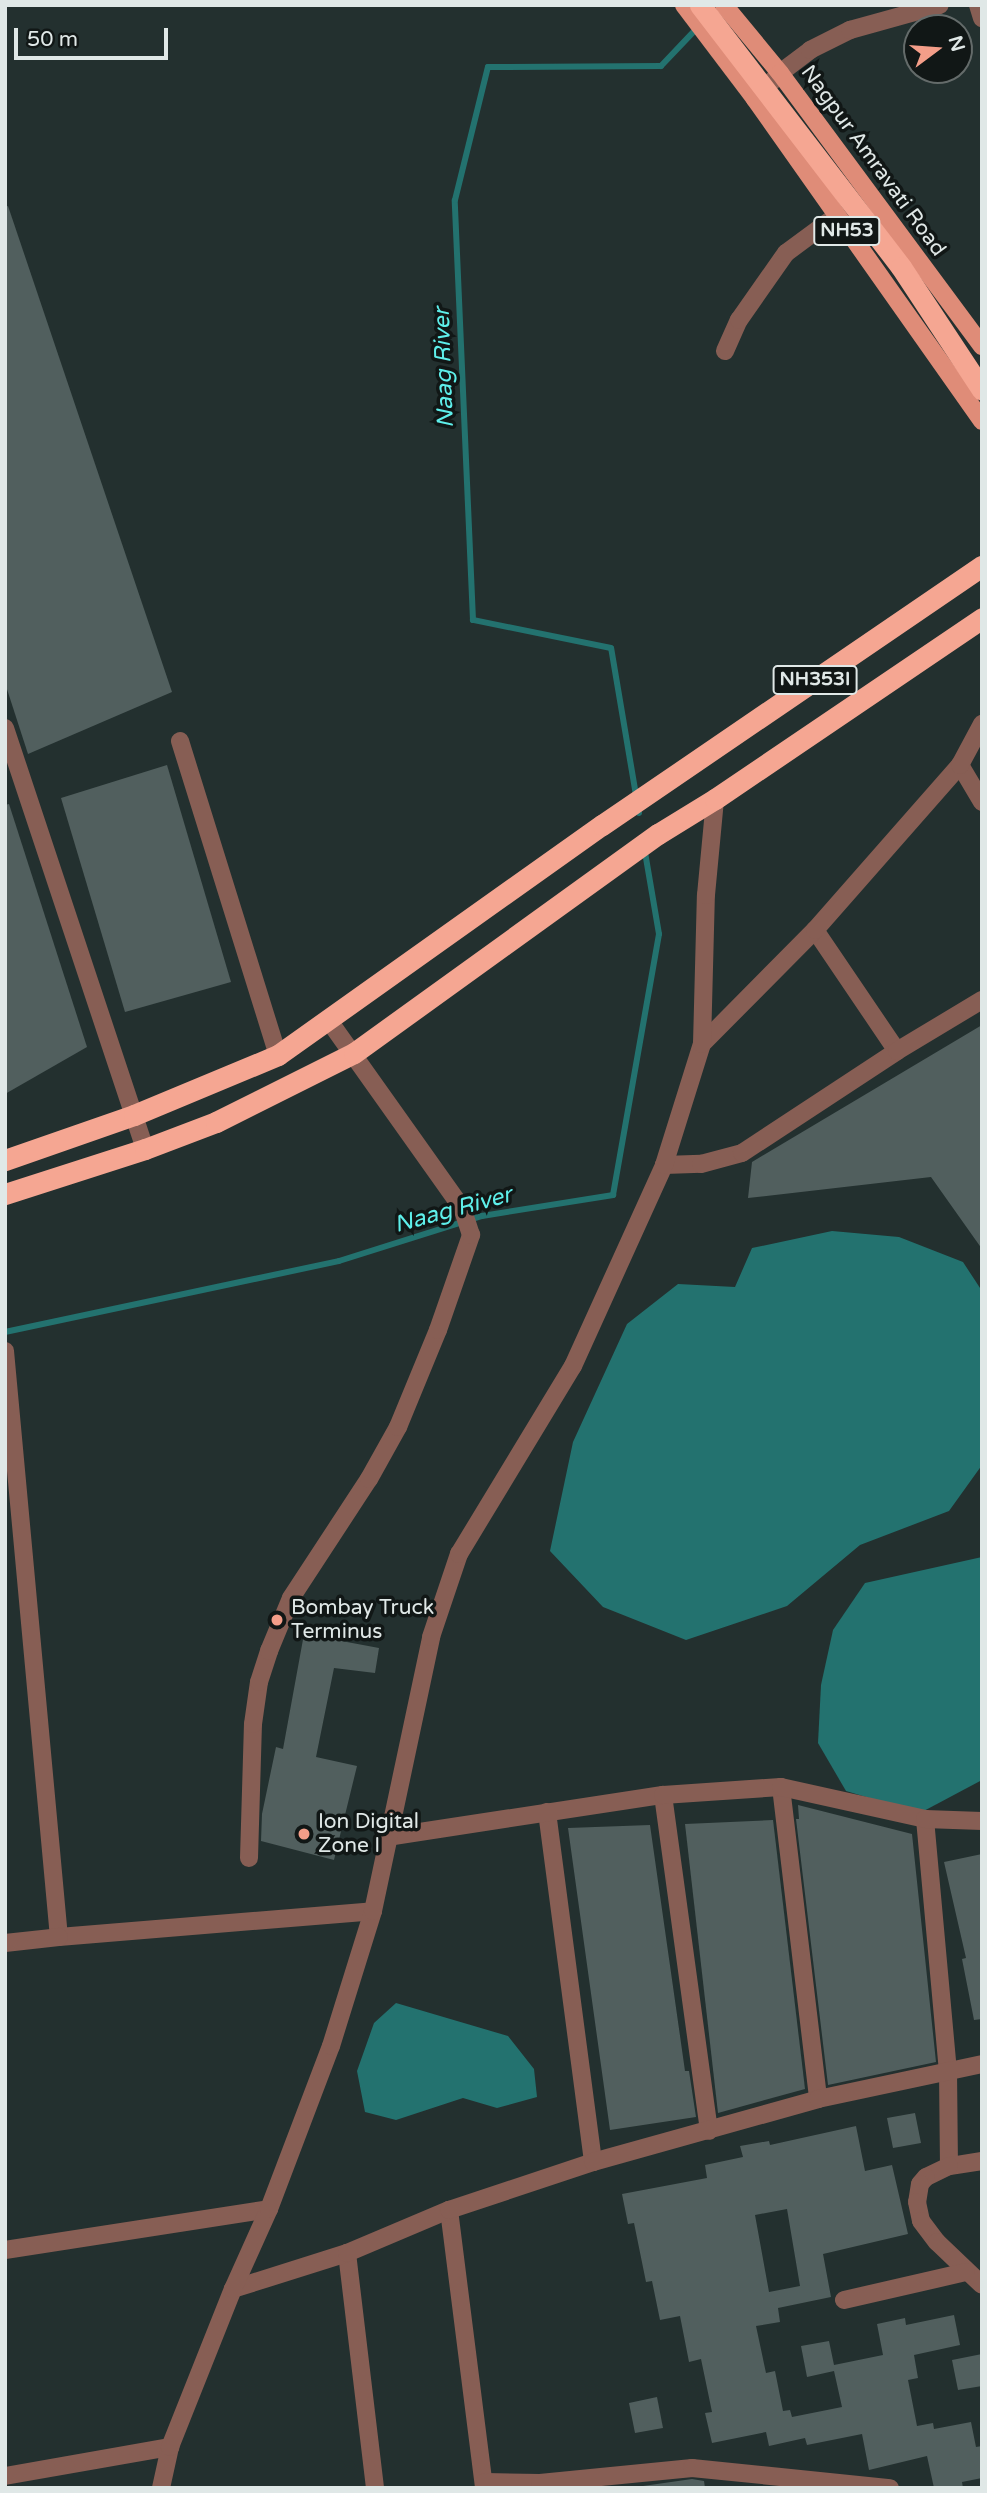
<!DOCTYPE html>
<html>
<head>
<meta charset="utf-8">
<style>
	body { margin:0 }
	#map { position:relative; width:987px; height:2493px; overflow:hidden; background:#23302f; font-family:"Varela Round",sans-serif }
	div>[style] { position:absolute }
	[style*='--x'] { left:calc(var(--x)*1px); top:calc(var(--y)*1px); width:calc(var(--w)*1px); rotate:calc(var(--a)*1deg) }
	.water>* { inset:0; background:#23726f }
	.stream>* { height:6px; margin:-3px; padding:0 3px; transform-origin:3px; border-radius:3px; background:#23726f }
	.building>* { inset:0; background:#515f5e }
	.minor>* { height:18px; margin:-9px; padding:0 9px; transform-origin:9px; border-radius:9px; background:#875e54 }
	.major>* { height:18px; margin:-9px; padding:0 9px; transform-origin:9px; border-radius:9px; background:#df8c78 }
	.highway>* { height:21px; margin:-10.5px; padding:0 10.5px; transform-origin:10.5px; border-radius:10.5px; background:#f5a692 }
	.highway-bridge>* { height:21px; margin:-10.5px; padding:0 10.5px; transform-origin:10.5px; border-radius:10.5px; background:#f5a692 }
	.dots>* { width:19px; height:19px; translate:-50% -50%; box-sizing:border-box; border:4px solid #111716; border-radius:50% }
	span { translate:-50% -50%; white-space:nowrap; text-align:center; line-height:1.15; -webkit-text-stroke:7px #111716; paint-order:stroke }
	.shield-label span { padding:2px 5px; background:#111716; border:2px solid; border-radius:5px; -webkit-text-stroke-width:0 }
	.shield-label { font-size:19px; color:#e0e8e7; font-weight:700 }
	.street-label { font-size:21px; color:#e0e8e7 }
	.poi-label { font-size:21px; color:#e0e8e7 }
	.left { translate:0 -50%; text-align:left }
	.water-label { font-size:23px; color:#5eefea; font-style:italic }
	.frame { position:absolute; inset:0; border:7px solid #e0e8e7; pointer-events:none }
	.north { position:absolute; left:903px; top:14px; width:70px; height:70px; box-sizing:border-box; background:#111716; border:2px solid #646b6a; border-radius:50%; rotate:74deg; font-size:19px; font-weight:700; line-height:28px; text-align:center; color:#e0e8e7 }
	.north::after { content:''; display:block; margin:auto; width:24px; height:32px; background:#f49e89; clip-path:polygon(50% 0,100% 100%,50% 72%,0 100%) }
	.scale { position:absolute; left:14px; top:28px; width:154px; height:32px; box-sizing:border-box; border:4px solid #e0e8e7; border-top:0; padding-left:9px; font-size:21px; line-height:24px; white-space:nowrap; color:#e0e8e7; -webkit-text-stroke:5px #111716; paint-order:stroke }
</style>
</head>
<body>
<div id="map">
	<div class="water">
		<i style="clip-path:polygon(832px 1231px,899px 1237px,963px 1262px,982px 1291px,982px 1465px,949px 1511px,860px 1545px,787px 1606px,686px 1640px,603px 1607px,550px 1551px,573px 1442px,627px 1324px,678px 1284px,735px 1287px,752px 1248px)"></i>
		<i style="clip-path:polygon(982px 1557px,982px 1780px,920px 1813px,846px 1791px,818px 1743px,821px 1685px,833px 1630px,865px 1583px)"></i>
		<i style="clip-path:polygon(396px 2003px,508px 2036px,534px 2069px,537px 2097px,497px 2108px,463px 2098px,396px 2120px,365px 2112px,357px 2071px,374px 2023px)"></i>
	</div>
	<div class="stream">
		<i style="--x:639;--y:813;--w:167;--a:-99.6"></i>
		<i style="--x:611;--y:648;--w:141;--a:-168.5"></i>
		<i style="--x:473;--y:620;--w:420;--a:-92.5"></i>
		<i style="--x:455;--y:200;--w:137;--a:-76.1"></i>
		<i style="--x:488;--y:67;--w:173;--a:-0.3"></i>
		<i style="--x:661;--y:66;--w:54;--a:-46.5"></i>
		<i style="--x:5;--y:1332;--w:341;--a:-12"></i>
		<i style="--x:339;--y:1261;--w:150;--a:-17.5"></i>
		<i style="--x:482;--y:1216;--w:133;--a:-9.1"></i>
		<i style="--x:613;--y:1195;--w:265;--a:-80"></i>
		<i style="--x:659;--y:934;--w:83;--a:-99.7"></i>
	</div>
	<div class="building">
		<i style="clip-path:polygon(8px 206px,172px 692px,28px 754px,5px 683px,5px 207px)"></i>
		<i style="clip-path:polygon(167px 765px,231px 982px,125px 1012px,61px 798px)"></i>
		<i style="clip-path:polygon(9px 804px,87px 1047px,5px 1094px,5px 805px)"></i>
		<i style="clip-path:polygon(982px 1025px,982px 1249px,931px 1177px,748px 1198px,752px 1162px)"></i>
		<i style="clip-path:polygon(304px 1634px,379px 1648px,375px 1673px,334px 1668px,316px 1757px,357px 1766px,334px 1860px,261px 1841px,262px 1814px,276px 1747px,283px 1749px)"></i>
		<i style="clip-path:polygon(798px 1805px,912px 1834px,936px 2062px,828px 2085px,796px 1819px,799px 1819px)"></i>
		<i style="clip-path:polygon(773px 1820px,805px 2089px,718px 2113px,685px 1824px)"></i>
		<i style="clip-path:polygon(650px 1825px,685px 2071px,689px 2071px,696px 2117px,610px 2130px,568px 1828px)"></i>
		<i style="clip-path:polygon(982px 1854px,982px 2019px,974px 2020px,962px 1959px,966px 1958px,944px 1862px)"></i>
		<i style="clip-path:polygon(915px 2113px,921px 2143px,893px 2148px,887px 2118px)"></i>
		<i style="clip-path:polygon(evenodd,856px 2126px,865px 2171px,892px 2165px,908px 2234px,823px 2254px,831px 2297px,778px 2308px,780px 2322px,756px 2326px,766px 2373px,775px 2371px,783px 2411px,790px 2410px,792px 2417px,842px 2407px,834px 2371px,807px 2377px,801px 2346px,829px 2341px,834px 2365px,883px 2355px,877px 2324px,905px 2318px,906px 2325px,954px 2315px,960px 2345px,914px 2355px,918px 2378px,908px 2380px,917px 2426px,933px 2423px,934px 2429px,971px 2422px,976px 2447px,982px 2446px,982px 2478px,962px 2482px,963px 2488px,934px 2488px,927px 2456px,869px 2470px,862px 2434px,807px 2445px,805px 2438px,769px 2446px,766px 2432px,712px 2443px,705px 2413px,712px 2412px,701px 2359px,689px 2362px,680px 2316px,660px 2320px,652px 2281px,646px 2282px,634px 2223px,628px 2224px,622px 2194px,707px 2178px,705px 2165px,743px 2157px,740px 2146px,769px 2141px,770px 2145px,856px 2126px,787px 2209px,800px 2286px,769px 2292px,755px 2215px,787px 2209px)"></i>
		<i style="clip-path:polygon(982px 2354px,982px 2386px,958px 2390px,952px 2360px)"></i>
		<i style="clip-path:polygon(657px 2397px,663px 2428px,635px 2433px,629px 2403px)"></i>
		<i style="clip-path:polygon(692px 2479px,704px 2481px,705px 2488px,629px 2488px)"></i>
	</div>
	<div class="minor">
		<i style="--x:978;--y:5;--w:14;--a:73"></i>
		<i style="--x:755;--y:99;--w:36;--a:-46"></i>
		<i style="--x:780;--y:73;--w:38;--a:-37"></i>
		<i style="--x:810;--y:50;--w:45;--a:-26.6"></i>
		<i style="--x:850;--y:30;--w:93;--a:-15.5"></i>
		<i style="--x:725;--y:351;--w:34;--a:-66"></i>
		<i style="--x:739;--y:320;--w:82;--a:-55"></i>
		<i style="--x:786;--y:253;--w:62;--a:-36.5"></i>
		<i style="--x:5;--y:728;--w:444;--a:71.6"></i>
		<i style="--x:180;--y:741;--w:329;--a:72.7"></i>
		<i style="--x:960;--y:765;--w:43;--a:59.3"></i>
		<i style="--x:815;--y:930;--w:146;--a:55.9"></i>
		<i style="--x:702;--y:1044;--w:161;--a:-45.3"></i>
		<i style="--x:815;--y:930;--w:220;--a:-48.7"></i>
		<i style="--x:960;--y:765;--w:47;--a:-61.8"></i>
		<i style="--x:664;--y:1165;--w:37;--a:-2"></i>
		<i style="--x:701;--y:1164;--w:42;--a:-15"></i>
		<i style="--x:742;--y:1153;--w:186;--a:-33.3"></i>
		<i style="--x:897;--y:1051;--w:99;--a:-31"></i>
		<i style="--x:5;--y:1351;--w:588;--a:84.74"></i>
		<i style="--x:59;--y:1937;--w:315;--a:-4.7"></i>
		<i style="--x:781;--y:1787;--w:314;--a:83.2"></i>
		<i style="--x:663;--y:1795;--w:339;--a:82.2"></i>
		<i style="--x:547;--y:1812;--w:353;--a:82.5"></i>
		<i style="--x:925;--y:1819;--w:253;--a:84.8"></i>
		<i style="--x:948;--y:2071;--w:95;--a:89.4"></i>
		<i style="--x:387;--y:1837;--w:279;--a:-8.7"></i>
		<i style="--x:663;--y:1795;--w:118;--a:-3.9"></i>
		<i style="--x:781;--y:1787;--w:148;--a:12.5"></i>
		<i style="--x:925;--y:1819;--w:57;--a:2"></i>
		<i style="--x:249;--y:1858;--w:134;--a:-88.3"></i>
		<i style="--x:253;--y:1724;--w:42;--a:-81.9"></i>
		<i style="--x:259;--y:1682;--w:33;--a:-72"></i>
		<i style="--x:269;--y:1651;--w:57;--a:-67.5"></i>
		<i style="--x:291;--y:1598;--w:142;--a:-56.8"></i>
		<i style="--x:369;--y:1479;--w:60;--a:-60.9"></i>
		<i style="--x:398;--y:1427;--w:105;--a:-67.6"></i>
		<i style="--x:438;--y:1330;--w:101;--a:-70.8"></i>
		<i style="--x:471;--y:1235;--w:28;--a:-108"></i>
		<i style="--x:462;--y:1208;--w:229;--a:-125.4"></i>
		<i style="--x:5;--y:1943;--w:54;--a:-6.3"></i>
		<i style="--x:982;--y:2161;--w:33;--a:171"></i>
		<i style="--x:949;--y:2166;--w:25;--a:154"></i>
		<i style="--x:926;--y:2177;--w:9;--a:131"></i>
		<i style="--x:920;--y:2184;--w:18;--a:99"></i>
		<i style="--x:917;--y:2202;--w:19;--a:78"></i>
		<i style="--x:921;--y:2221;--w:26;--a:53"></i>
		<i style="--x:937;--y:2242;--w:62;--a:43.7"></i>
		<i style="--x:449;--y:2210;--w:280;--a:82.8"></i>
		<i style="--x:5;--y:2250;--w:267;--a:-8.8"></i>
		<i style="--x:347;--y:2253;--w:237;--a:83.2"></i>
		<i style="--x:233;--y:2289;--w:120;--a:-17.5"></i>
		<i style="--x:347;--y:2253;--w:111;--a:-22.9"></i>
		<i style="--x:449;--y:2210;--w:152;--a:-18.4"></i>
		<i style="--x:593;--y:2162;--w:234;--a:-15.6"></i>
		<i style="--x:818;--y:2099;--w:168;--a:-12"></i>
		<i style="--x:844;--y:2300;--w:125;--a:-12.9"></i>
		<i style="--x:5;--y:2476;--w:168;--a:-10"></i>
		<i style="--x:485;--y:2482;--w:55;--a:1"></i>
		<i style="--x:540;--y:2483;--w:153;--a:-5.6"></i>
		<i style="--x:692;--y:2468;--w:199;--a:5.8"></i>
		<i style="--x:161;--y:2488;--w:42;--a:-77.6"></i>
		<i style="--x:170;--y:2447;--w:170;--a:-68.3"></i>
		<i style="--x:233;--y:2289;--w:88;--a:-65.8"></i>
		<i style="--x:269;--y:2209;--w:174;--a:-69.2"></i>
		<i style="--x:331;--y:2046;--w:141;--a:-72.7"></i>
		<i style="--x:373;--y:1911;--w:280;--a:-78"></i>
		<i style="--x:431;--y:1637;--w:88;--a:-71.4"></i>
		<i style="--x:459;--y:1554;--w:220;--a:-58.8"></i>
		<i style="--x:573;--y:1366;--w:221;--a:-65.6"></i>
		<i style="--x:664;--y:1165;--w:127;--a:-72.6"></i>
		<i style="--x:702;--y:1044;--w:149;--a:-88.5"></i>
		<i style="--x:706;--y:895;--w:96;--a:-84.6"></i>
	</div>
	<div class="major">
		<i style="--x:684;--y:5;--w:118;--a:52.9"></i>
		<i style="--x:755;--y:99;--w:394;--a:54.8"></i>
		<i style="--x:724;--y:5;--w:88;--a:50.5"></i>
		<i style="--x:780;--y:73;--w:340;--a:53.5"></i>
	</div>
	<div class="highway">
		<i style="--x:5;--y:1160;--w:137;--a:-19.2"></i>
		<i style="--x:134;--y:1115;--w:156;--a:-22.6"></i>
		<i style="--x:278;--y:1055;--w:397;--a:-35.4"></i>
		<i style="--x:602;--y:825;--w:460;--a:-34.3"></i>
		<i style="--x:5;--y:1194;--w:147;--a:-17.8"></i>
		<i style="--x:145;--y:1149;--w:76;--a:-20.8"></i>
		<i style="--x:216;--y:1122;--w:154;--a:-26.6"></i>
		<i style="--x:354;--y:1053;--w:375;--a:-35.8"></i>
		<i style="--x:658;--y:834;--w:67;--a:-31.6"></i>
		<i style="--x:715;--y:799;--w:323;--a:-34.1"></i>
	</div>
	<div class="highway-bridge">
		<i style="--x:700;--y:5;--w:330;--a:52.5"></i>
		<i style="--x:901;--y:267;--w:147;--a:56.6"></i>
	</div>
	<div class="dots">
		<i style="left:277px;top:1620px;background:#f49e89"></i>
		<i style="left:304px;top:1834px;background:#f49e89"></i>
	</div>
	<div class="shield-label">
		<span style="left:847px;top:231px">NH53</span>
		<span style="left:815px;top:680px">NH353I</span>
	</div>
	<div class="street-label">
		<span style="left:873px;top:161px;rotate:54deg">Nagpur Amravati Road</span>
	</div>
	<div class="poi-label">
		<span class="left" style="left:291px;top:1620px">Bombay Truck<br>Terminus</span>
		<span class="left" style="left:318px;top:1834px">Ion Digital<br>Zone I</span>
	</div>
	<div class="water-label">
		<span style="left:444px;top:368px;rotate:-92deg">Naag River</span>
		<span style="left:453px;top:1210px;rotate:-15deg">Naag River</span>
	</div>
	<div class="frame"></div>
	<div class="north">N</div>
	<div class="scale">50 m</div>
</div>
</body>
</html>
